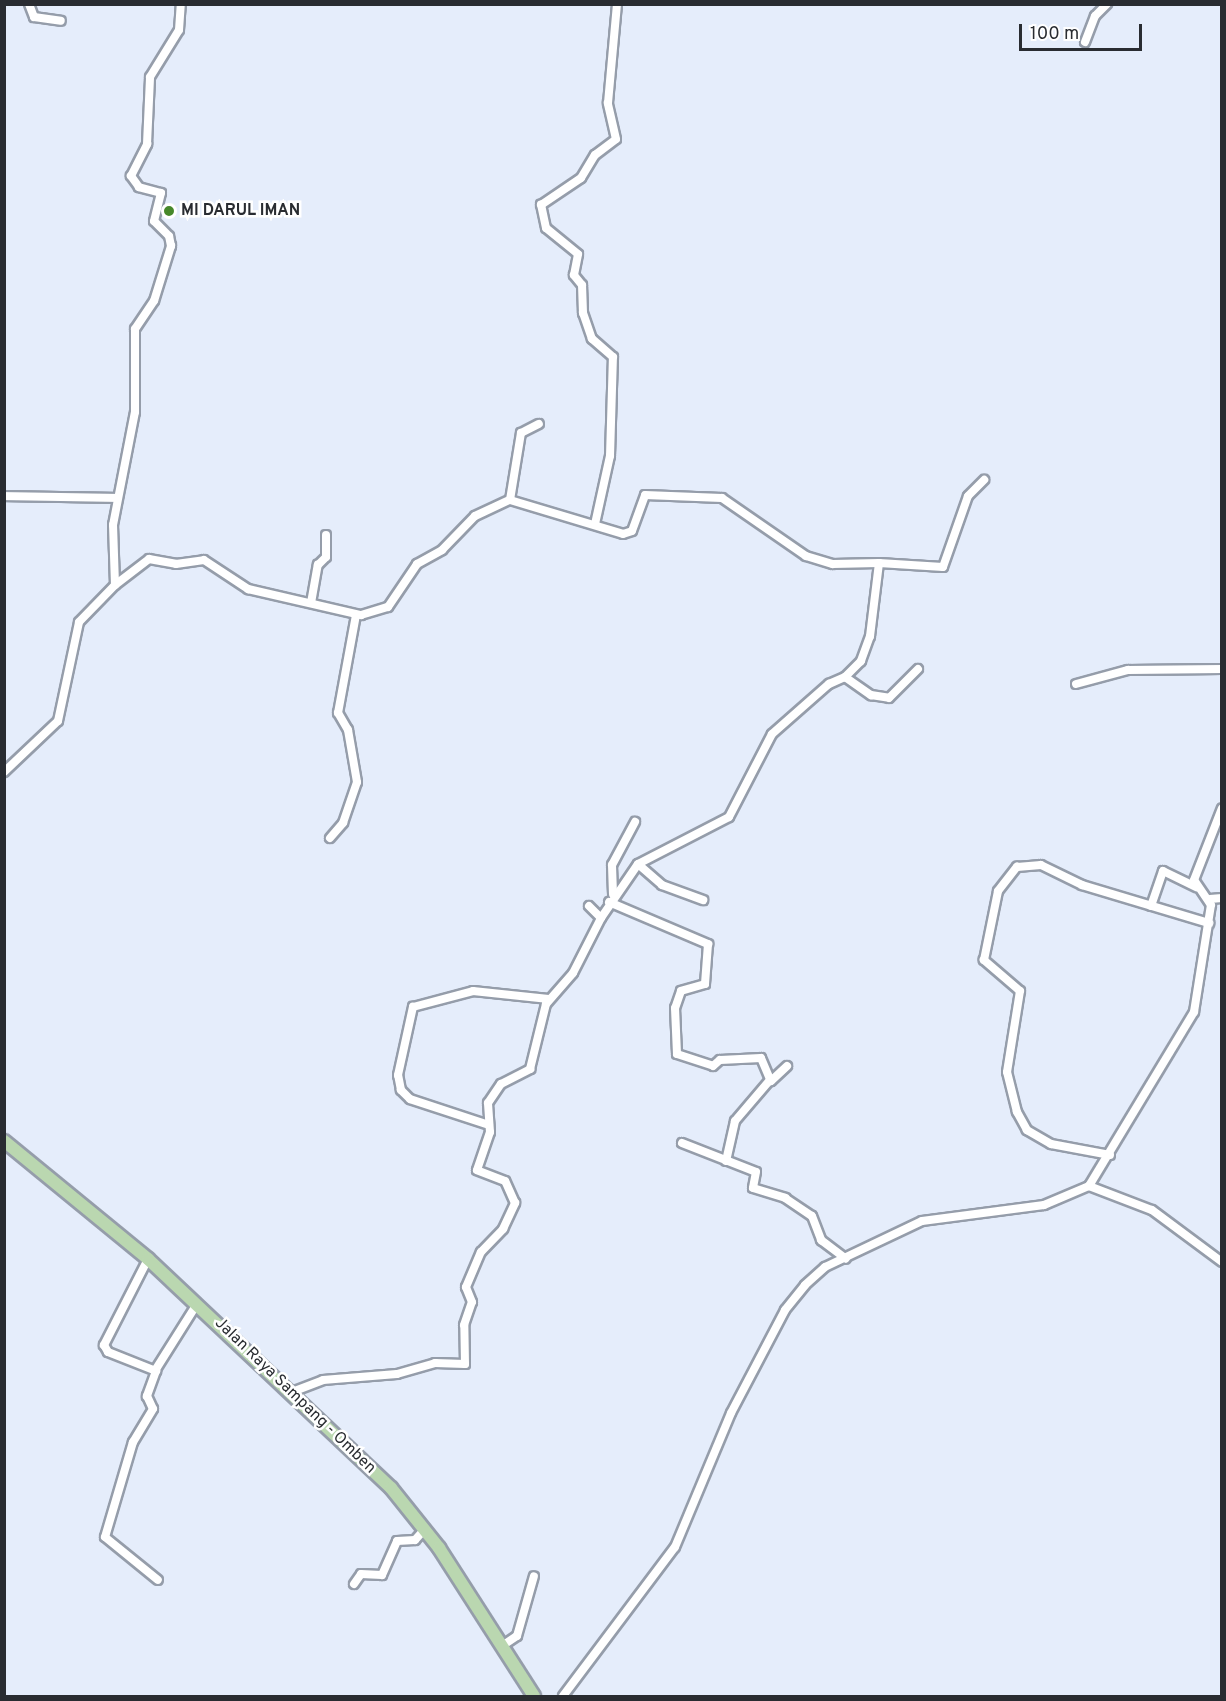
<!DOCTYPE html>
<html>
<head>
<meta charset="utf-8">
<style>
	body { margin:0 }
	#map { position:relative; width:1226px; height:1701px; overflow:hidden; background:#e5edfb; font-family:Overpass,sans-serif }
	div>[style] { position:absolute }
	[style*='--x'] { left:calc(var(--x)*1px); top:calc(var(--y)*1px); width:calc(var(--w)*1px); rotate:calc(var(--a)*1deg) }
	.roads { filter:drop-shadow(2px 0 #959daa) drop-shadow(-2px 0 #959daa) drop-shadow(0 2px #959daa) drop-shadow(0 -2px #959daa) }
	.street>* { height:8px; margin:-4px; padding:0 4px; transform-origin:4px; border-radius:4px; background:#fff }
	.primary>* { height:12px; margin:-6px; padding:0 6px; transform-origin:6px; border-radius:6px; background:#bad7b0 }
	.dots>* { width:16px; height:16px; translate:-50% -50%; box-sizing:border-box; border:3px solid #fff; border-radius:50% }
	span { translate:-50% -50%; white-space:nowrap; text-align:center; line-height:1.15; -webkit-text-stroke:5px #fff; paint-order:stroke }
	.poi-label { font-size:16px; color:#292c31; font-weight:700 }
	.left { translate:0 -50%; text-align:left }
	.street-label { font-size:16px; color:#292c31 }
	.frame { position:absolute; inset:0; border:6px solid #292c31; pointer-events:none }
	.scale { position:absolute; left:1019px; top:24px; width:123px; height:27px; box-sizing:border-box; border:3px solid #292c31; border-top:0; padding-left:8px; font-size:18px; line-height:21px; white-space:nowrap; color:#292c31; -webkit-text-stroke:4px #fff; paint-order:stroke }
</style>
</head>
<body>
<div id="map">
	<div class="roads">
		<div class="street">
			<i style="--x:29;--y:4;--w:14;--a:69"></i>
			<i style="--x:34;--y:17;--w:27;--a:8"></i>
			<i style="--x:1085;--y:42;--w:28;--a:-69"></i>
			<i style="--x:1095;--y:16;--w:17;--a:-45"></i>
			<i style="--x:4;--y:496;--w:113;--a:1"></i>
			<i style="--x:510;--y:500;--w:68;--a:-80.7"></i>
			<i style="--x:521;--y:433;--w:20;--a:-27"></i>
			<i style="--x:595;--y:524;--w:70;--a:-77.6"></i>
			<i style="--x:610;--y:456;--w:99;--a:-88.3"></i>
			<i style="--x:613;--y:357;--w:28;--a:-139"></i>
			<i style="--x:592;--y:339;--w:28;--a:-109"></i>
			<i style="--x:583;--y:313;--w:28;--a:-92"></i>
			<i style="--x:582;--y:285;--w:13;--a:-129"></i>
			<i style="--x:574;--y:275;--w:21;--a:-79"></i>
			<i style="--x:578;--y:254;--w:41;--a:-140.9"></i>
			<i style="--x:546;--y:228;--w:24;--a:-102"></i>
			<i style="--x:541;--y:205;--w:48;--a:-34"></i>
			<i style="--x:581;--y:178;--w:27;--a:-59"></i>
			<i style="--x:595;--y:155;--w:26;--a:-37"></i>
			<i style="--x:616;--y:139;--w:37;--a:-103"></i>
			<i style="--x:608;--y:103;--w:99;--a:-84.8"></i>
			<i style="--x:879;--y:563;--w:64;--a:3.6"></i>
			<i style="--x:943;--y:567;--w:75;--a:-70.6"></i>
			<i style="--x:968;--y:496;--w:23;--a:-45"></i>
			<i style="--x:115;--y:585;--w:43;--a:-37.4"></i>
			<i style="--x:149;--y:559;--w:27;--a:10"></i>
			<i style="--x:176;--y:564;--w:28;--a:-8"></i>
			<i style="--x:204;--y:560;--w:53;--a:33.4"></i>
			<i style="--x:248;--y:589;--w:116;--a:13"></i>
			<i style="--x:361;--y:615;--w:28;--a:-17"></i>
			<i style="--x:388;--y:607;--w:52;--a:-56"></i>
			<i style="--x:417;--y:564;--w:29;--a:-29"></i>
			<i style="--x:442;--y:550;--w:47;--a:-45.9"></i>
			<i style="--x:475;--y:516;--w:38;--a:-25"></i>
			<i style="--x:510;--y:500;--w:118;--a:16.7"></i>
			<i style="--x:623;--y:534;--w:9;--a:-18"></i>
			<i style="--x:632;--y:531;--w:38;--a:-70"></i>
			<i style="--x:645;--y:495;--w:77;--a:2.2"></i>
			<i style="--x:722;--y:498;--w:102;--a:34.6"></i>
			<i style="--x:806;--y:556;--w:28;--a:17"></i>
			<i style="--x:833;--y:564;--w:46;--a:-1.2"></i>
			<i style="--x:879;--y:563;--w:74;--a:97"></i>
			<i style="--x:870;--y:636;--w:27;--a:110"></i>
			<i style="--x:861;--y:661;--w:23;--a:135"></i>
			<i style="--x:311;--y:603;--w:39;--a:-80"></i>
			<i style="--x:318;--y:565;--w:11;--a:-45"></i>
			<i style="--x:326;--y:557;--w:22;--a:-90"></i>
			<i style="--x:1076;--y:684;--w:54;--a:-15.1"></i>
			<i style="--x:1128;--y:670;--w:94;--a:-0.6"></i>
			<i style="--x:4;--y:772;--w:74;--a:-43.4"></i>
			<i style="--x:58;--y:721;--w:101;--a:-78"></i>
			<i style="--x:79;--y:622;--w:52;--a:-45.8"></i>
			<i style="--x:115;--y:585;--w:60;--a:-91.9"></i>
			<i style="--x:113;--y:525;--w:115;--a:-79"></i>
			<i style="--x:135;--y:412;--w:83;--a:-90"></i>
			<i style="--x:135;--y:329;--w:34;--a:-56"></i>
			<i style="--x:154;--y:301;--w:58;--a:-72.8"></i>
			<i style="--x:171;--y:246;--w:10;--a:-101"></i>
			<i style="--x:169;--y:236;--w:21;--a:-135"></i>
			<i style="--x:154;--y:221;--w:29;--a:-76"></i>
			<i style="--x:161;--y:193;--w:23;--a:-165"></i>
			<i style="--x:139;--y:187;--w:14;--a:-126"></i>
			<i style="--x:131;--y:176;--w:36;--a:-63"></i>
			<i style="--x:147;--y:144;--w:67;--a:-87.4"></i>
			<i style="--x:150;--y:77;--w:55;--a:-58.3"></i>
			<i style="--x:179;--y:30;--w:26;--a:-86"></i>
			<i style="--x:330;--y:838;--w:20;--a:-49"></i>
			<i style="--x:343;--y:823;--w:43;--a:-71.1"></i>
			<i style="--x:357;--y:782;--w:53;--a:-99.8"></i>
			<i style="--x:348;--y:730;--w:20;--a:-120"></i>
			<i style="--x:338;--y:713;--w:100;--a:-79.6"></i>
			<i style="--x:638;--y:864;--w:32;--a:41"></i>
			<i style="--x:662;--y:885;--w:44;--a:20.1"></i>
			<i style="--x:613;--y:894;--w:29;--a:-92"></i>
			<i style="--x:612;--y:865;--w:49;--a:-61.9"></i>
			<i style="--x:1210;--y:899;--w:12;--a:-5"></i>
			<i style="--x:609;--y:902;--w:108;--a:23"></i>
			<i style="--x:708;--y:944;--w:40;--a:94.3"></i>
			<i style="--x:705;--y:984;--w:25;--a:164"></i>
			<i style="--x:681;--y:991;--w:18;--a:109"></i>
			<i style="--x:675;--y:1008;--w:46;--a:87.5"></i>
			<i style="--x:677;--y:1054;--w:38;--a:18"></i>
			<i style="--x:713;--y:1066;--w:9;--a:-41"></i>
			<i style="--x:720;--y:1060;--w:41;--a:-2.8"></i>
			<i style="--x:761;--y:1058;--w:25;--a:67"></i>
			<i style="--x:771;--y:1081;--w:22;--a:-43"></i>
			<i style="--x:1151;--y:906;--w:37;--a:-71"></i>
			<i style="--x:1163;--y:871;--w:37;--a:26"></i>
			<i style="--x:601;--y:918;--w:65;--a:-55.6"></i>
			<i style="--x:638;--y:864;--w:102;--a:-27.3"></i>
			<i style="--x:729;--y:817;--w:93;--a:-62.6"></i>
			<i style="--x:772;--y:734;--w:76;--a:-41.3"></i>
			<i style="--x:829;--y:684;--w:17;--a:-24"></i>
			<i style="--x:845;--y:677;--w:32;--a:35"></i>
			<i style="--x:871;--y:695;--w:18;--a:9"></i>
			<i style="--x:889;--y:698;--w:41;--a:-45"></i>
			<i style="--x:489;--y:1125;--w:83;--a:-161.8"></i>
			<i style="--x:410;--y:1099;--w:13;--a:-135"></i>
			<i style="--x:401;--y:1090;--w:15;--a:-101"></i>
			<i style="--x:398;--y:1075;--w:70;--a:-77.6"></i>
			<i style="--x:413;--y:1007;--w:62;--a:-14.9"></i>
			<i style="--x:473;--y:991;--w:76;--a:6"></i>
			<i style="--x:682;--y:1143;--w:79;--a:21.4"></i>
			<i style="--x:756;--y:1172;--w:16;--a:101"></i>
			<i style="--x:753;--y:1188;--w:34;--a:17"></i>
			<i style="--x:785;--y:1198;--w:32;--a:34"></i>
			<i style="--x:812;--y:1216;--w:26;--a:69"></i>
			<i style="--x:821;--y:1240;--w:31;--a:37"></i>
			<i style="--x:1110;--y:1155;--w:60;--a:-169.4"></i>
			<i style="--x:1051;--y:1144;--w:28;--a:-150"></i>
			<i style="--x:1027;--y:1130;--w:21;--a:-119"></i>
			<i style="--x:1017;--y:1112;--w:41;--a:-104"></i>
			<i style="--x:1007;--y:1072;--w:82;--a:-80.9"></i>
			<i style="--x:1020;--y:991;--w:48;--a:-139.3"></i>
			<i style="--x:984;--y:960;--w:70;--a:-78.5"></i>
			<i style="--x:998;--y:891;--w:31;--a:-52"></i>
			<i style="--x:1017;--y:867;--w:24;--a:-5"></i>
			<i style="--x:1041;--y:865;--w:46;--a:26"></i>
			<i style="--x:1082;--y:885;--w:133;--a:16.7"></i>
			<i style="--x:726;--y:1161;--w:41;--a:-77.3"></i>
			<i style="--x:735;--y:1121;--w:54;--a:-49.5"></i>
			<i style="--x:1089;--y:1186;--w:67;--a:20.9"></i>
			<i style="--x:1152;--y:1210;--w:87;--a:36.6"></i>
			<i style="--x:148;--y:1259;--w:97;--a:117.1"></i>
			<i style="--x:104;--y:1345;--w:8;--a:60"></i>
			<i style="--x:108;--y:1352;--w:52;--a:21.6"></i>
			<i style="--x:156;--y:1371;--w:27;--a:110"></i>
			<i style="--x:147;--y:1396;--w:14;--a:65"></i>
			<i style="--x:153;--y:1409;--w:39;--a:121"></i>
			<i style="--x:133;--y:1442;--w:99;--a:106.4"></i>
			<i style="--x:105;--y:1537;--w:68;--a:39.1"></i>
			<i style="--x:156;--y:1369;--w:77;--a:-57.8"></i>
			<i style="--x:292;--y:1392;--w:33;--a:-21"></i>
			<i style="--x:323;--y:1380;--w:74;--a:-4.6"></i>
			<i style="--x:397;--y:1374;--w:40;--a:-16"></i>
			<i style="--x:435;--y:1363;--w:30;--a:2"></i>
			<i style="--x:465;--y:1364;--w:39;--a:-91"></i>
			<i style="--x:464;--y:1325;--w:24;--a:-71"></i>
			<i style="--x:472;--y:1302;--w:16;--a:-112"></i>
			<i style="--x:466;--y:1287;--w:38;--a:-67"></i>
			<i style="--x:481;--y:1252;--w:32;--a:-46"></i>
			<i style="--x:503;--y:1229;--w:29;--a:-65"></i>
			<i style="--x:515;--y:1203;--w:24;--a:-114"></i>
			<i style="--x:505;--y:1181;--w:30;--a:-159"></i>
			<i style="--x:477;--y:1170;--w:40;--a:-71.1"></i>
			<i style="--x:490;--y:1132;--w:29;--a:-94"></i>
			<i style="--x:488;--y:1103;--w:23;--a:-56"></i>
			<i style="--x:501;--y:1084;--w:33;--a:-27"></i>
			<i style="--x:530;--y:1069;--w:67;--a:-76.2"></i>
			<i style="--x:546;--y:1004;--w:41;--a:-48.9"></i>
			<i style="--x:573;--y:973;--w:62;--a:-63"></i>
			<i style="--x:601;--y:918;--w:17;--a:-135"></i>
			<i style="--x:354;--y:1584;--w:12;--a:-55"></i>
			<i style="--x:361;--y:1574;--w:21;--a:3"></i>
			<i style="--x:382;--y:1575;--w:37;--a:-66"></i>
			<i style="--x:397;--y:1541;--w:18;--a:-3"></i>
			<i style="--x:415;--y:1540;--w:15;--a:-48"></i>
			<i style="--x:502;--y:1646;--w:18;--a:-34"></i>
			<i style="--x:517;--y:1636;--w:62;--a:-74.2"></i>
			<i style="--x:563;--y:1696;--w:186;--a:-53.1"></i>
			<i style="--x:675;--y:1547;--w:145;--a:-67.3"></i>
			<i style="--x:731;--y:1413;--w:116;--a:-62.3"></i>
			<i style="--x:785;--y:1310;--w:32;--a:-51"></i>
			<i style="--x:805;--y:1285;--w:27;--a:-42"></i>
			<i style="--x:825;--y:1267;--w:107;--a:-25.4"></i>
			<i style="--x:922;--y:1221;--w:123;--a:-7.5"></i>
			<i style="--x:1044;--y:1205;--w:49;--a:-22.9"></i>
			<i style="--x:1089;--y:1186;--w:203;--a:-58.9"></i>
			<i style="--x:1194;--y:1012;--w:108;--a:-81"></i>
			<i style="--x:1211;--y:905;--w:30;--a:-124"></i>
			<i style="--x:1194;--y:880;--w:77;--a:-68.7"></i>
		</div>
		<div class="primary">
			<i style="--x:4;--y:1141;--w:186;--a:39.3"></i>
			<i style="--x:148;--y:1259;--w:334;--a:43.3"></i>
			<i style="--x:391;--y:1488;--w:77;--a:51.3"></i>
			<i style="--x:439;--y:1548;--w:176;--a:57.3"></i>
		</div>
	</div>
	<div class="dots">
		<i style="left:169px;top:211px;background:#46882a"></i>
	</div>
	<div class="poi-label">
		<span class="left" style="left:181px;top:211px">MI DARUL IMAN</span>
	</div>
	<div class="street-label">
		<span style="left:295px;top:1396px;rotate:44deg">Jalan Raya Sampang - Omben</span>
	</div>
	<div class="frame"></div>
	<div class="scale">100 m</div>
</div>
</body>
</html>
